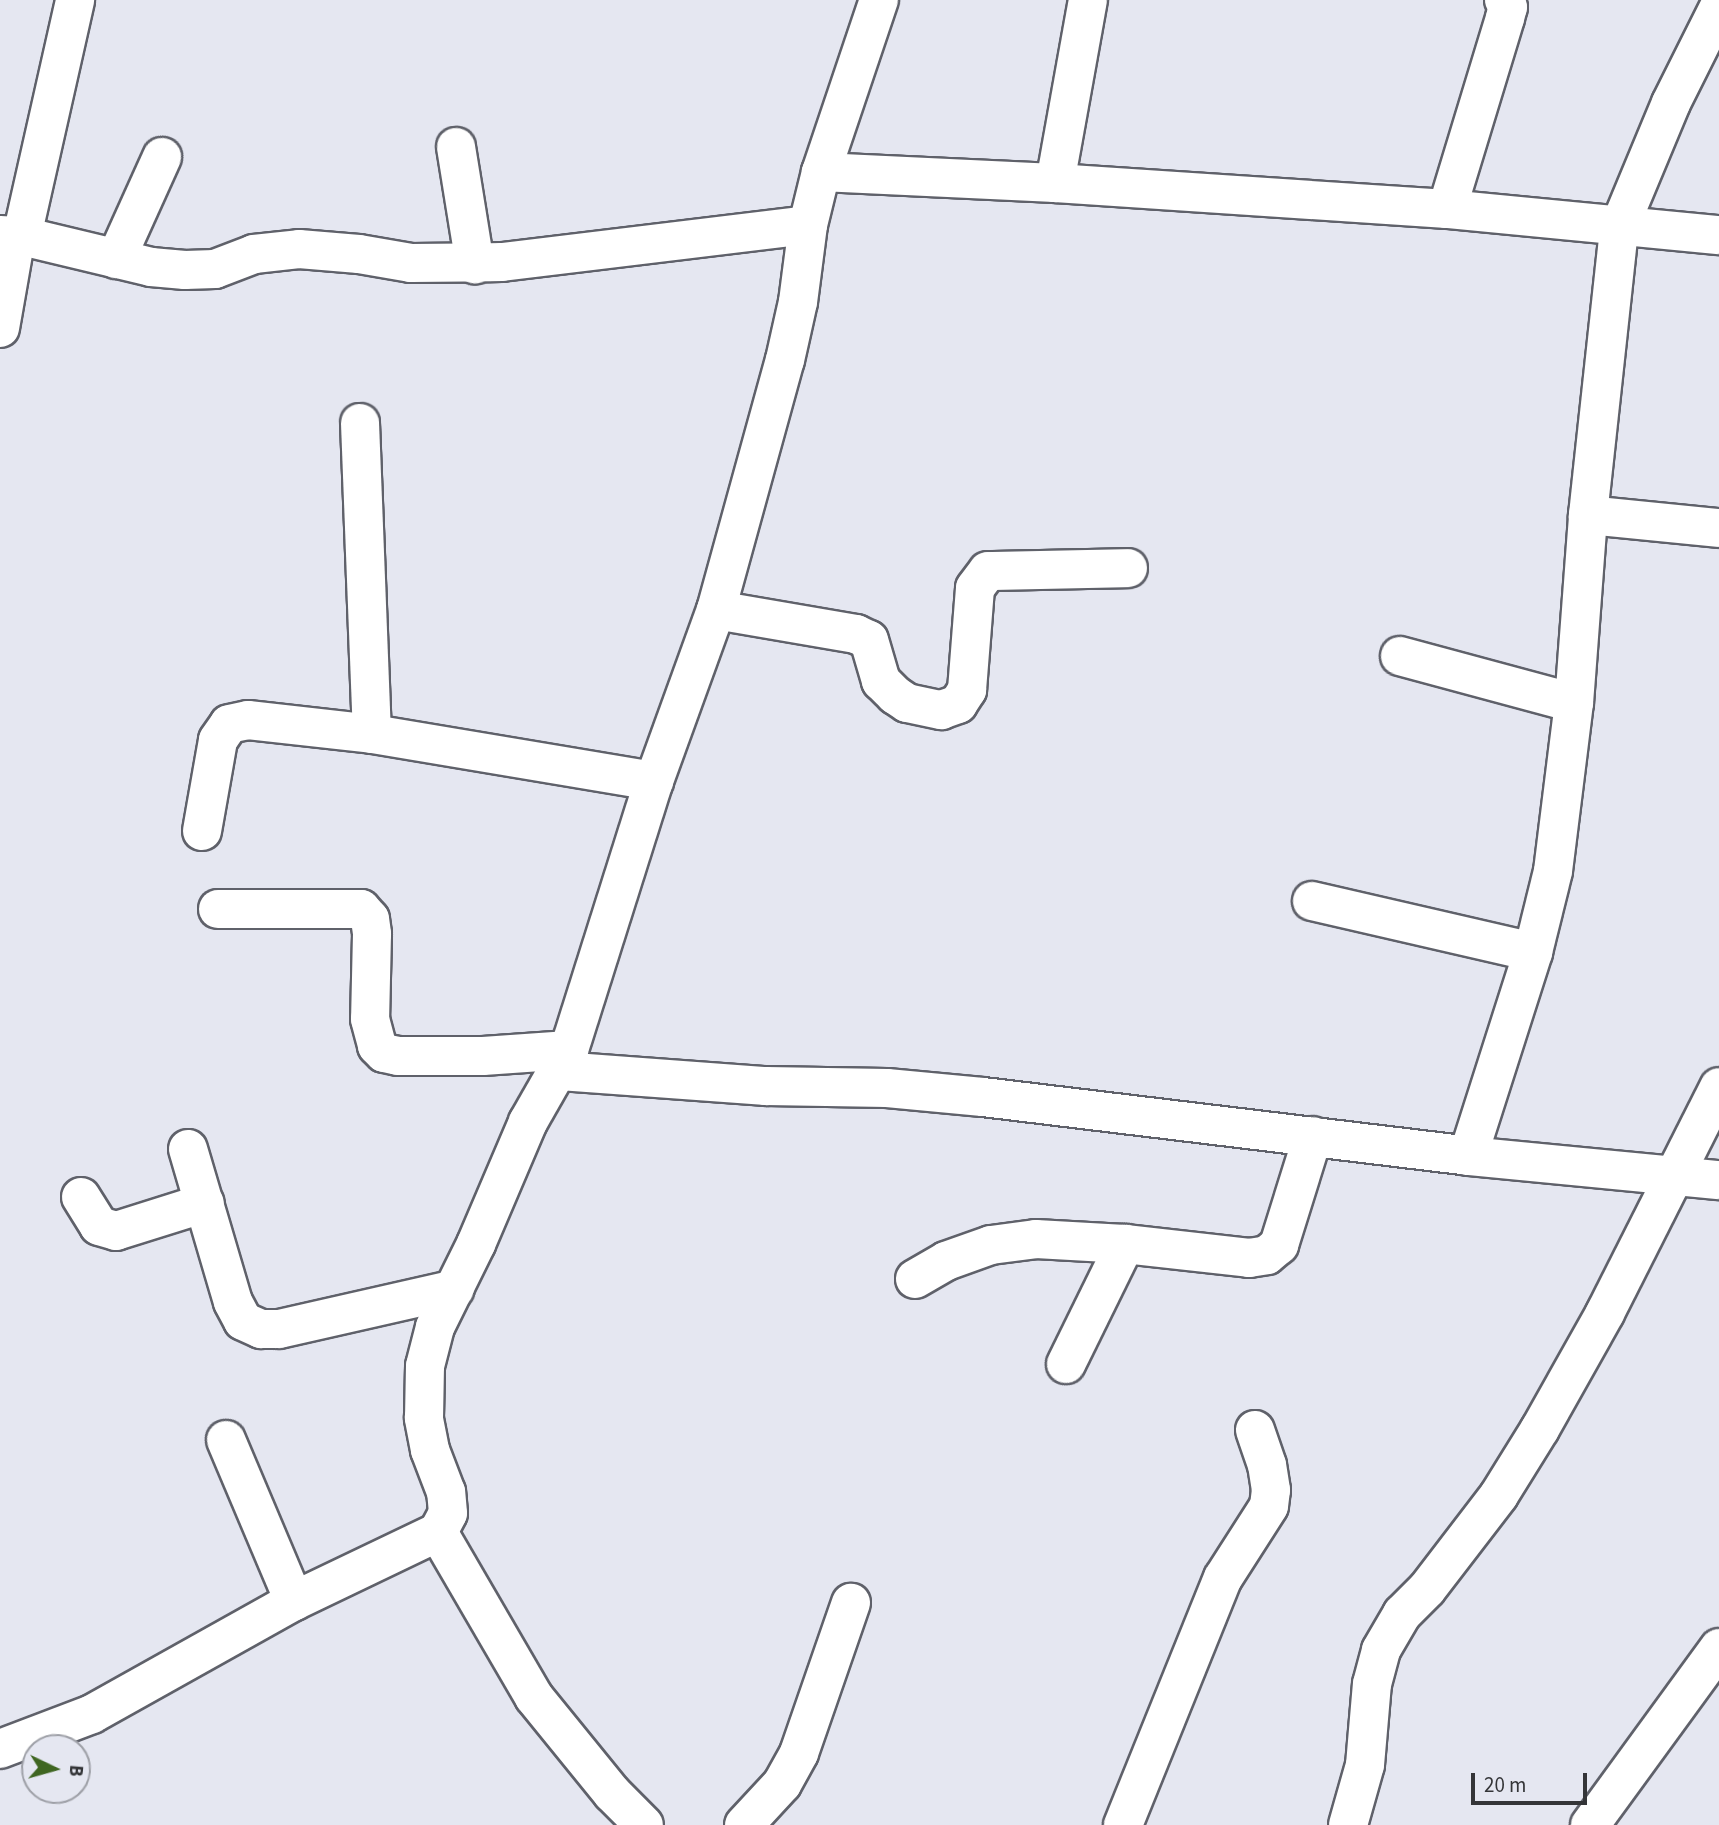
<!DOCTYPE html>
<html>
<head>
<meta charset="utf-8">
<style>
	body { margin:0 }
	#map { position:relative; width:1719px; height:1825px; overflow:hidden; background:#e5e7f1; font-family:"Source Sans 3",sans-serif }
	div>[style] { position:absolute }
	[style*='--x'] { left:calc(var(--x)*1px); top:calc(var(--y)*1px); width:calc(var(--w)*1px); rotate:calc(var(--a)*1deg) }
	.roads { filter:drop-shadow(2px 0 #5f616a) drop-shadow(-2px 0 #5f616a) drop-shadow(0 2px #5f616a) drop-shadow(0 -2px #5f616a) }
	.minor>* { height:38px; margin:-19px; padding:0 19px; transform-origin:19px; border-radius:19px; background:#fff }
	span { translate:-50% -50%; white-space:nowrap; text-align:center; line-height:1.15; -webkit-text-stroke:5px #e5e7f1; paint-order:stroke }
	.north { position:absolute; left:21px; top:1734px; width:70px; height:70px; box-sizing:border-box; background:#e5e7f1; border:2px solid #9ea0a7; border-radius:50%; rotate:95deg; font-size:19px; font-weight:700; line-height:28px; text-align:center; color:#343538 }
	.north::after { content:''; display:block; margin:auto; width:24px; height:32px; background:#3f6621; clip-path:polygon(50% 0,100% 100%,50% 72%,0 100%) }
	.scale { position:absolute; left:1471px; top:1773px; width:116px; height:32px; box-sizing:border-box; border:4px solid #343538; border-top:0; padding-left:9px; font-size:21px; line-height:24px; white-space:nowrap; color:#343538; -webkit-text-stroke:5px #e5e7f1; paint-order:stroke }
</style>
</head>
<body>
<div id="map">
	<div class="roads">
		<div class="minor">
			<i style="--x:456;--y:147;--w:119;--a:80.8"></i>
			<i style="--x:821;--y:172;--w:234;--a:2.7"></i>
			<i style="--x:1055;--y:183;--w:393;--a:3.8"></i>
			<i style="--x:1447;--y:209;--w:273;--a:5.5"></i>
			<i style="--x:1055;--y:183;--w:186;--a:-79.8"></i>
			<i style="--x:1447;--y:209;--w:200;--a:-73.1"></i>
			<i style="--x:1505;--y:18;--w:11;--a:-75"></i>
			<i style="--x:1508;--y:7;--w:8;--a:-120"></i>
			<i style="--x:0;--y:235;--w:22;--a:3"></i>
			<i style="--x:22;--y:236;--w:133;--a:13.5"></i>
			<i style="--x:151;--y:267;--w:34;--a:5"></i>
			<i style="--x:185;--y:270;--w:30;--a:-2"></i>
			<i style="--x:215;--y:269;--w:42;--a:-21"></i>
			<i style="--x:254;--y:254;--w:45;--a:-6.3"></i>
			<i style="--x:299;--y:249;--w:60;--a:4.8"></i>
			<i style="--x:359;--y:254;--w:53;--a:9.8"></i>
			<i style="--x:411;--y:263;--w:91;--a:-0.6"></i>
			<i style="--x:502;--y:262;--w:308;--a:-6.9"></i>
			<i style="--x:22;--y:236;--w:242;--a:-77.3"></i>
			<i style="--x:116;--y:259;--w:112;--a:-65.7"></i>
			<i style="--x:0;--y:328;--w:93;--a:-80.1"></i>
			<i style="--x:360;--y:423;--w:311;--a:87.8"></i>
			<i style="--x:1588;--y:515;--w:132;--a:5.7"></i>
			<i style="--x:716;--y:610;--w:142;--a:9.7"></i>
			<i style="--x:856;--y:634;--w:14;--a:25"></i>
			<i style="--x:869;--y:640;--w:43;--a:73.7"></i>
			<i style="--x:881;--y:681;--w:20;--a:45"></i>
			<i style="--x:895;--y:695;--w:14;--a:34"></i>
			<i style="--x:907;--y:703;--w:35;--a:12"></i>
			<i style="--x:941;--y:710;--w:18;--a:-19"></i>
			<i style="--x:958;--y:704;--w:17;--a:-57"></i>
			<i style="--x:967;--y:690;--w:102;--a:-85.5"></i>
			<i style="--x:975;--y:588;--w:21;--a:-53"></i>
			<i style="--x:988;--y:571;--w:140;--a:-1.2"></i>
			<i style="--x:1400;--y:656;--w:180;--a:15.1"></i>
			<i style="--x:202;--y:831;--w:92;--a:-80"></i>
			<i style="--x:218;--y:740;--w:19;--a:-55"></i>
			<i style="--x:229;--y:724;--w:19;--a:-12"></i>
			<i style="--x:248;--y:720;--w:125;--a:6.4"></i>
			<i style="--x:372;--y:734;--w:286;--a:9.5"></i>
			<i style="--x:1312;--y:901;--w:227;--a:13"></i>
			<i style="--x:218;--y:909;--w:143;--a:0"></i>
			<i style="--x:361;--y:909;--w:13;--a:48"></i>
			<i style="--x:370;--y:919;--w:15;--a:82"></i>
			<i style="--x:372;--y:934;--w:85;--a:91.3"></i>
			<i style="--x:370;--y:1019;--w:28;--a:75"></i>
			<i style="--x:377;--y:1046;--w:10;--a:45"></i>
			<i style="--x:384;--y:1053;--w:14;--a:12"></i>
			<i style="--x:398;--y:1056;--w:85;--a:0"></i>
			<i style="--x:483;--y:1056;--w:86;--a:-4"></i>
			<i style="--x:560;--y:1071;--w:207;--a:4.2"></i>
			<i style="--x:766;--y:1086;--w:121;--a:0.9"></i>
			<i style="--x:887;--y:1088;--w:96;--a:5.4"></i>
			<i style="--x:983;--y:1097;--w:489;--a:6.9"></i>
			<i style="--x:1468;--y:1156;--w:252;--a:5.5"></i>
			<i style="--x:188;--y:1149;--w:159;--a:73.6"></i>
			<i style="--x:233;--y:1302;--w:21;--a:62"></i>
			<i style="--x:243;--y:1321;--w:20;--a:24"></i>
			<i style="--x:261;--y:1329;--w:18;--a:0"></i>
			<i style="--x:279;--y:1329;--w:180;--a:-12.8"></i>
			<i style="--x:1468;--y:1156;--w:214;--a:-72.3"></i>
			<i style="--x:1533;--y:952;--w:83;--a:-76.1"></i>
			<i style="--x:1553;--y:871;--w:169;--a:-82.9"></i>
			<i style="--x:1574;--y:703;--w:189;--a:-85.7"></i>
			<i style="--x:1588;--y:515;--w:289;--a:-83.8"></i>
			<i style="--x:1619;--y:228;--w:135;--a:-67.4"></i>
			<i style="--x:1671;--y:103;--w:107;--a:-63.4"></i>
			<i style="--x:81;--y:1197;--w:34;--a:58"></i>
			<i style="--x:99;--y:1226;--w:18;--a:16"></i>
			<i style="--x:116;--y:1231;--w:93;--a:-17.5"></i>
			<i style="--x:915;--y:1279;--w:36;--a:-30"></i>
			<i style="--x:946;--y:1261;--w:48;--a:-19.6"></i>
			<i style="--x:991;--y:1245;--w:45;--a:-7.6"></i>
			<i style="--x:1036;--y:1239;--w:89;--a:3.2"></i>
			<i style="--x:1125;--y:1244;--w:125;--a:6.4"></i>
			<i style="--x:1249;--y:1258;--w:18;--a:-9"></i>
			<i style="--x:1267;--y:1255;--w:16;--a:-40"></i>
			<i style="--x:1279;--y:1245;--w:114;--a:-72.7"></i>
			<i style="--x:1066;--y:1364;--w:134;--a:-63.8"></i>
			<i style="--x:226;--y:1440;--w:175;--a:67.1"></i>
			<i style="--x:438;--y:1532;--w:191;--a:59.8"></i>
			<i style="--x:534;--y:1697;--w:124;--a:50.9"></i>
			<i style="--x:612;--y:1793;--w:45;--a:45"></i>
			<i style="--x:0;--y:1749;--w:98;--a:-20.8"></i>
			<i style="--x:92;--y:1714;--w:231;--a:-29.2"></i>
			<i style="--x:294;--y:1601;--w:160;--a:-25.6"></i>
			<i style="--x:438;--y:1532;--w:21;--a:-62"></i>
			<i style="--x:448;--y:1513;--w:21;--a:-95"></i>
			<i style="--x:446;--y:1492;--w:45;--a:-110.9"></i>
			<i style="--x:430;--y:1450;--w:33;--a:-101"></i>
			<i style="--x:424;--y:1418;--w:52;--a:-88.9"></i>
			<i style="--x:425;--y:1366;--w:40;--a:-75.6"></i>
			<i style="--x:435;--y:1327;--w:93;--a:-63.7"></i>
			<i style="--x:476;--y:1244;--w:133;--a:-66.9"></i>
			<i style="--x:528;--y:1122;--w:83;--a:-60.3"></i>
			<i style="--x:569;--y:1050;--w:282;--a:-72.5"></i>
			<i style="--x:654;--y:781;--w:182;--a:-70.1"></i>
			<i style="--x:716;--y:610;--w:259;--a:-74.6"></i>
			<i style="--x:785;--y:360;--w:59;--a:-77.4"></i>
			<i style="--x:798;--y:302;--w:78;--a:-82.6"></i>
			<i style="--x:808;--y:225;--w:55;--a:-76.2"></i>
			<i style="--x:821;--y:172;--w:182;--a:-71.4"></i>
			<i style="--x:744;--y:1825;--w:56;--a:-47.2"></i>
			<i style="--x:782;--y:1784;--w:35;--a:-61"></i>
			<i style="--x:799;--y:1753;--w:159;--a:-70.9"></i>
			<i style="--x:1123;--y:1825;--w:266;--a:-68"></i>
			<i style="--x:1223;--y:1578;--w:85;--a:-57.4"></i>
			<i style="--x:1269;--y:1506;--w:16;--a:-83"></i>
			<i style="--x:1271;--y:1490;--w:25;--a:-99"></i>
			<i style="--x:1267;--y:1465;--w:37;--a:-109"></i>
			<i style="--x:1348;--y:1825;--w:62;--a:-74.2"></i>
			<i style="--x:1365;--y:1765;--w:81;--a:-85.1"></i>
			<i style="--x:1372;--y:1684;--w:35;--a:-75"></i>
			<i style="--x:1381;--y:1650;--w:42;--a:-59.7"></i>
			<i style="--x:1402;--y:1614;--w:35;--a:-45"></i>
			<i style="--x:1427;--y:1589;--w:118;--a:-52.5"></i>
			<i style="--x:1499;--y:1495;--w:78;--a:-58.2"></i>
			<i style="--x:1540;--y:1429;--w:133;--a:-60.7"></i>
			<i style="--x:1605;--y:1313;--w:253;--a:-63.2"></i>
			<i style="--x:1590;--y:1825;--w:219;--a:-53.9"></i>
		</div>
	</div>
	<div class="north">B</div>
	<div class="scale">20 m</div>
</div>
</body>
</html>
